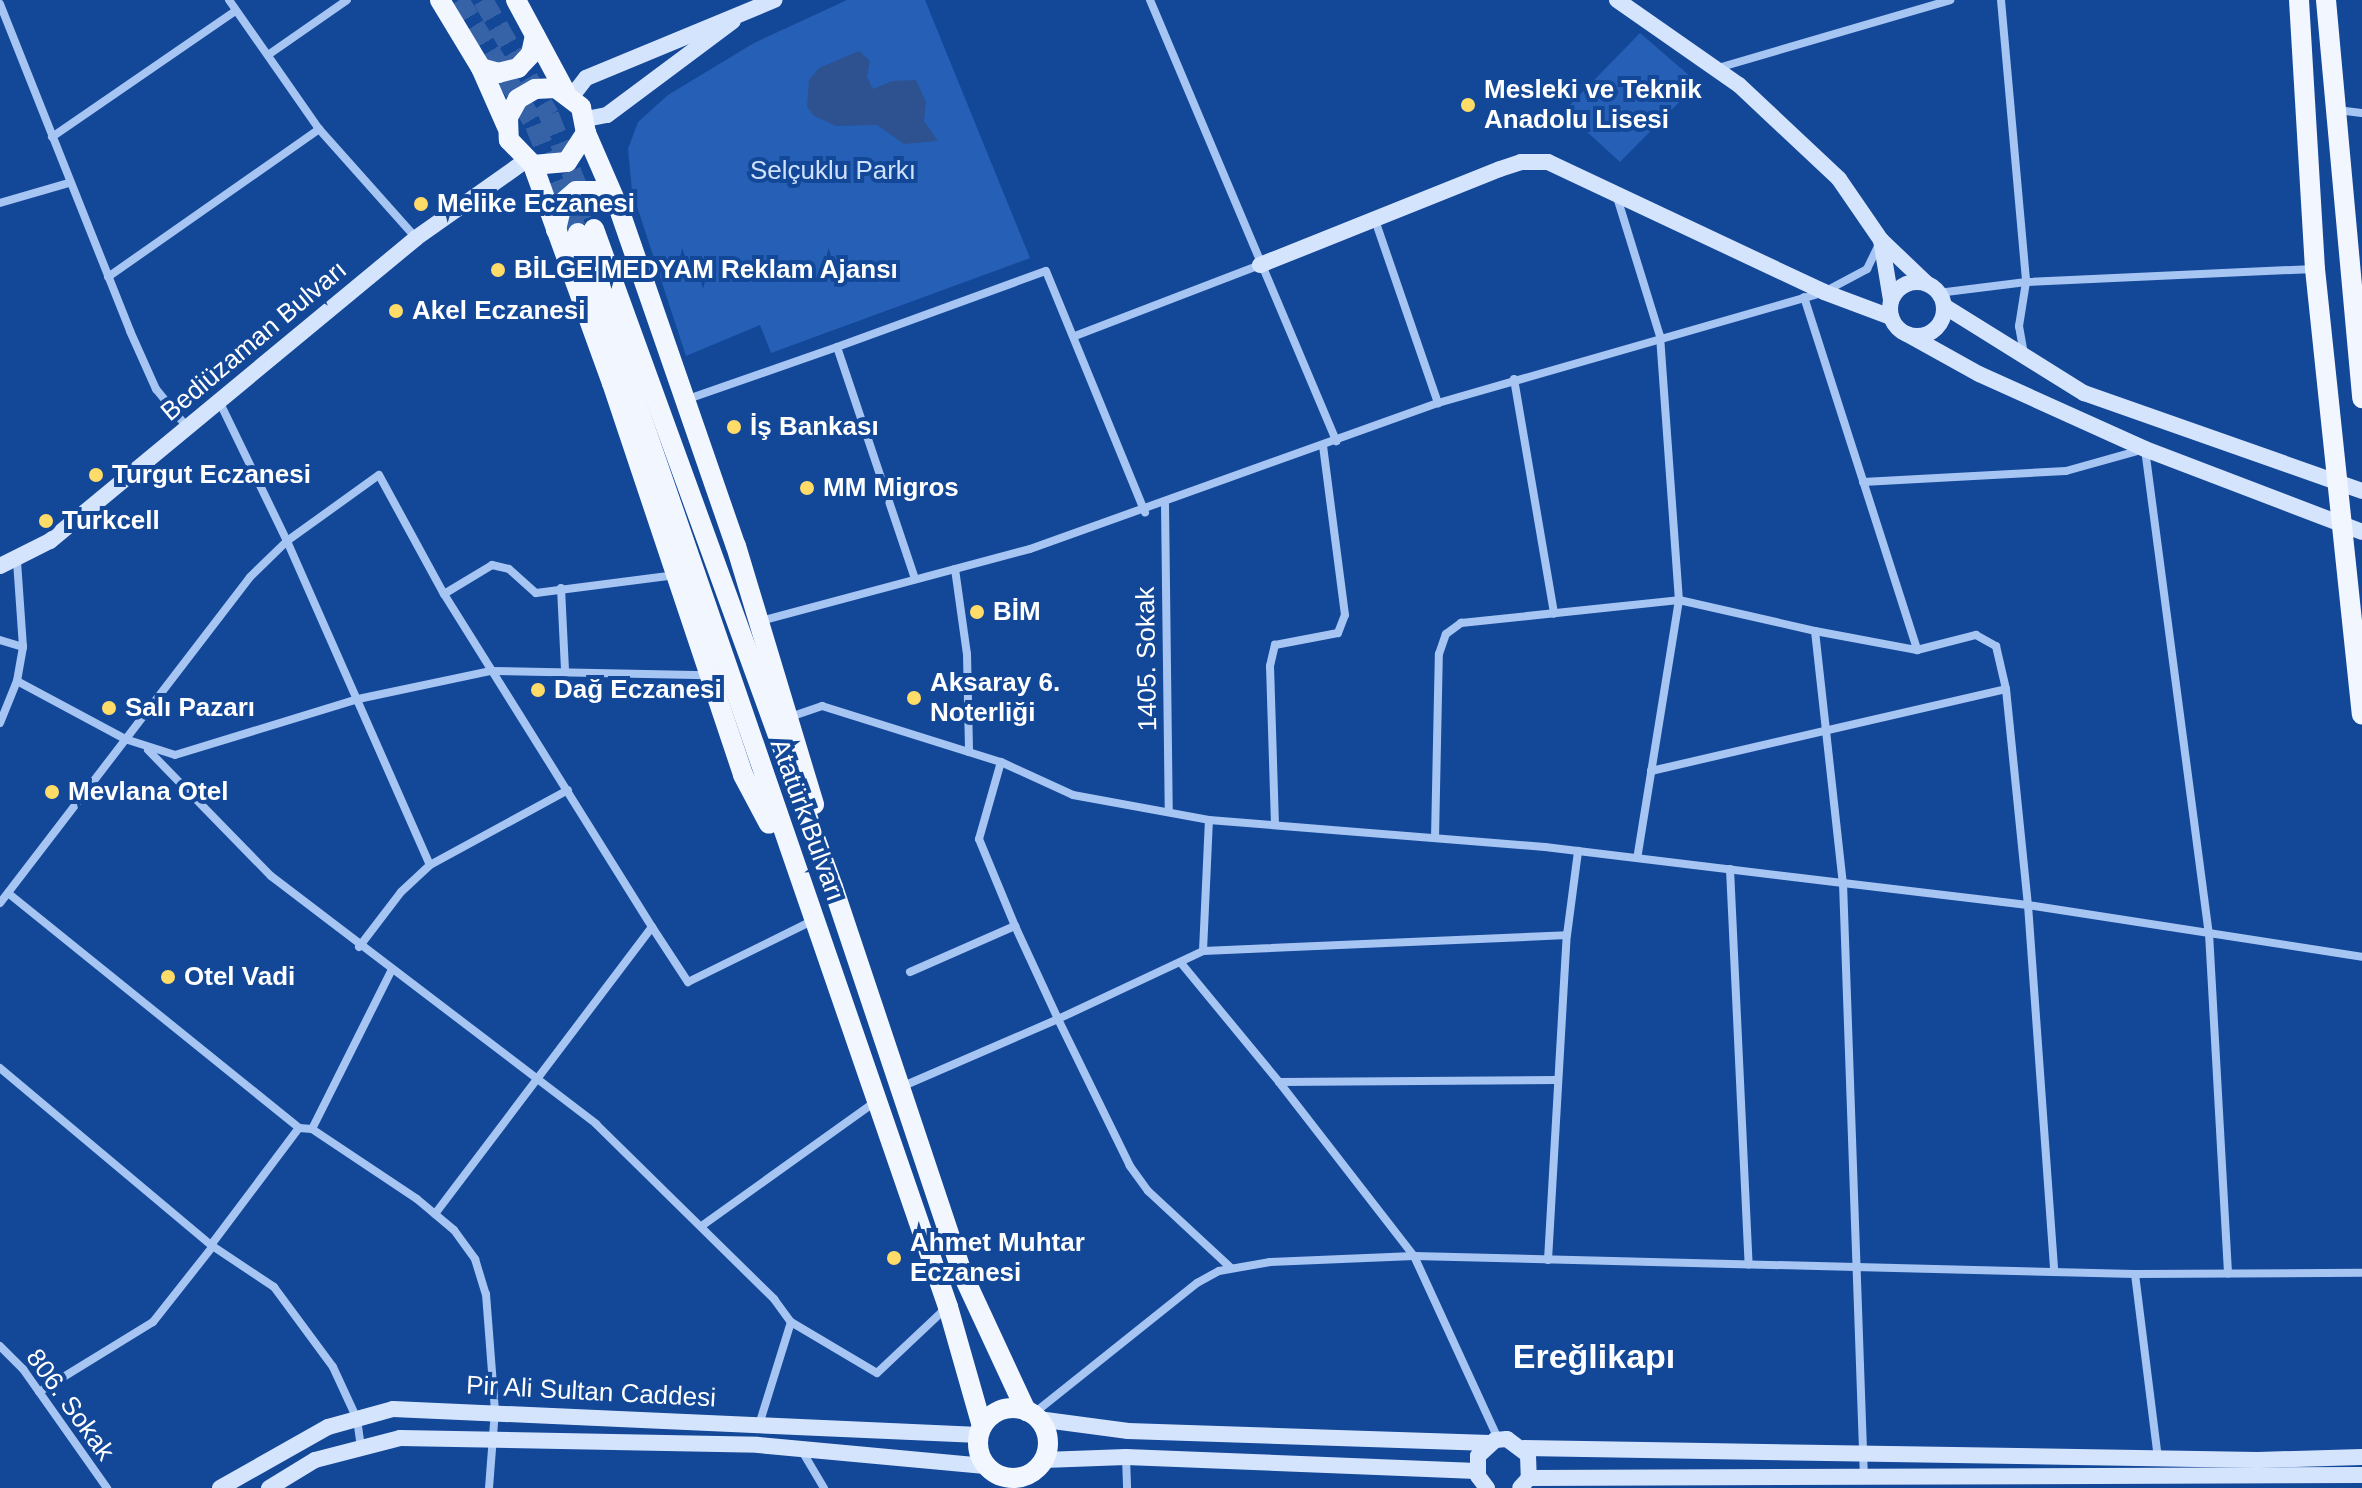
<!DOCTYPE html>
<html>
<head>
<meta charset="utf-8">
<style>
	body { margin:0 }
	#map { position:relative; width:2362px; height:1488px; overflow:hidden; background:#134798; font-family:Helvetica,sans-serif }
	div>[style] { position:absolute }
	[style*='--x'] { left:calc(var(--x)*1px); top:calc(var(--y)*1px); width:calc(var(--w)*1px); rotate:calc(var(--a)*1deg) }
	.green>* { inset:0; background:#2660b6 }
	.water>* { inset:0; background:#2d528f }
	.primary-tunnel>* { height:20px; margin-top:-10px; transform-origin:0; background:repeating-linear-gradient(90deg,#3663a7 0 20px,transparent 0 30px) }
	.street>* { height:8px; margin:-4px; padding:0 4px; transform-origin:4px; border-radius:4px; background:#a6c5f3 }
	.secondary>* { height:16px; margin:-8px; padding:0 8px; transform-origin:8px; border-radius:8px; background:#d5e4fd }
	.secondary>.ring { margin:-8px; padding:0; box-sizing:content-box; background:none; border:16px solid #d5e4fd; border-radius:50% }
	.primary>* { height:20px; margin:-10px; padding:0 10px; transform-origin:10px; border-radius:10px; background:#f2f6ff }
	.primary>.ring { margin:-10px; padding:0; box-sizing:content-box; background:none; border:20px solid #f2f6ff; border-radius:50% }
	.dots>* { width:22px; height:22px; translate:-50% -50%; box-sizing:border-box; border:4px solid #134798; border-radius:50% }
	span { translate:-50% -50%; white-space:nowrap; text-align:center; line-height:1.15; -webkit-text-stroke:8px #134798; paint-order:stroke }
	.poi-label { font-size:26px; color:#fff; font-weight:700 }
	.left { translate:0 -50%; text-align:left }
	.park-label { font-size:26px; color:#cee1fd }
	.street-label { font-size:26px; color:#fff }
	.district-label { font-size:34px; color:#fff; font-weight:700 }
</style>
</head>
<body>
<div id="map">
	<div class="green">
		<i style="clip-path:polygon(847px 0,925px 0,1030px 258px,771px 353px,760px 325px,686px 356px,632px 191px,628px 149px,638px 122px,668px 95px,754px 43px)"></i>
		<i style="clip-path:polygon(1640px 33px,1698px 83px,1620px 162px,1564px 111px)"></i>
	</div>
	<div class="water">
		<i style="clip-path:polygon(859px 51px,870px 61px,867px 77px,873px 89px,892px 81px,916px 80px,926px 102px,924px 121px,938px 141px,904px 144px,877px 125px,836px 126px,814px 116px,807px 107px,809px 80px,819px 68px)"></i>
	</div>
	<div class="primary-tunnel">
		<i style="--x:459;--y:0;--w:146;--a:58.7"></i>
		<i style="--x:535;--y:125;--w:116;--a:68.3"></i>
		<i style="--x:483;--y:0;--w:133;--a:60.1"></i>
		<i style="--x:549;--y:115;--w:123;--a:68.5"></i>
	</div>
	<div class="street">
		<i style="--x:229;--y:0;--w:157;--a:55.1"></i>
		<i style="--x:319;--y:129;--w:146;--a:48.3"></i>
		<i style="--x:1150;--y:0;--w:479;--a:67.1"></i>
		<i style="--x:2001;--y:0;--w:283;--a:84.9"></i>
		<i style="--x:2026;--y:282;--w:45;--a:99"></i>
		<i style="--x:2019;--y:326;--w:27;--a:80"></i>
		<i style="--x:0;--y:4;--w:352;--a:68.3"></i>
		<i style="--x:130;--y:331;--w:64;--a:65.9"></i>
		<i style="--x:156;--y:389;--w:49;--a:50.8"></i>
		<i style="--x:268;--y:55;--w:96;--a:-34.8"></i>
		<i style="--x:1718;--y:68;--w:242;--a:-16.3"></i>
		<i style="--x:2337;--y:110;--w:25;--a:7"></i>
		<i style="--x:52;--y:137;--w:222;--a:-34.5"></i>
		<i style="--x:1616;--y:194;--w:149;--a:72.8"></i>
		<i style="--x:1660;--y:336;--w:265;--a:85.9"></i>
		<i style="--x:1679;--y:600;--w:261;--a:99.2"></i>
		<i style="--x:0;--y:203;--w:72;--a:-16.2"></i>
		<i style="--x:1375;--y:220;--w:194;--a:71"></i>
		<i style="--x:108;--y:277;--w:258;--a:-35"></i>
		<i style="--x:1938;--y:293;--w:89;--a:-7.1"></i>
		<i style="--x:2026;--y:282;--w:289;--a:-2.6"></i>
		<i style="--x:1804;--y:297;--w:371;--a:72.2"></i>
		<i style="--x:1075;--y:336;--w:198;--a:-21"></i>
		<i style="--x:837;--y:347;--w:222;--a:-20"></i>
		<i style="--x:1046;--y:271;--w:261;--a:67.7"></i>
		<i style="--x:1514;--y:379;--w:238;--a:80.3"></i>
		<i style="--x:685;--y:400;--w:161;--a:-19.2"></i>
		<i style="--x:837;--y:347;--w:245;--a:71.4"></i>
		<i style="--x:220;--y:403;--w:153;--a:64.1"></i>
		<i style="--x:287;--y:541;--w:354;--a:66.2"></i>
		<i style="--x:1863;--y:482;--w:203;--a:-3.1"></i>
		<i style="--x:2066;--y:471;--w:82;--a:-15.6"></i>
		<i style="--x:2145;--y:449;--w:488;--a:82.5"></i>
		<i style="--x:2209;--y:933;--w:341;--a:86.8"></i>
		<i style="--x:1165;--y:504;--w:308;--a:89.3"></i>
		<i style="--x:955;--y:569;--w:86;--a:82"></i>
		<i style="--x:967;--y:654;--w:98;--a:88.8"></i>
		<i style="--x:561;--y:588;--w:82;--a:87.2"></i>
		<i style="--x:444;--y:594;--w:56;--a:-31.1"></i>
		<i style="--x:492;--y:565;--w:17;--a:13"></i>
		<i style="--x:509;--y:569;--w:36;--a:42"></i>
		<i style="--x:536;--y:593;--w:141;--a:-7.3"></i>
		<i style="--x:761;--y:621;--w:278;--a:-15"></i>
		<i style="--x:1030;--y:549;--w:433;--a:-19.7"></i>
		<i style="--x:1438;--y:403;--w:402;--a:-16"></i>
		<i style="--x:1824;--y:292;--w:49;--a:-28.1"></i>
		<i style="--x:1867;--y:269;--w:28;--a:-64"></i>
		<i style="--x:1815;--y:631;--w:104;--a:10.6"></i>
		<i style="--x:1917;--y:650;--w:61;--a:-14.3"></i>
		<i style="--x:1976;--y:635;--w:23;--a:29"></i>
		<i style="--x:1996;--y:646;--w:44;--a:76.9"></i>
		<i style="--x:2006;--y:689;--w:217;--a:84.2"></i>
		<i style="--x:2028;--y:905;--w:368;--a:85.9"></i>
		<i style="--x:0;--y:640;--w:24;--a:17"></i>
		<i style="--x:17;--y:681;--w:123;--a:28.2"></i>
		<i style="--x:125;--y:739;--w:52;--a:17.7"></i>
		<i style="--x:175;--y:755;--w:191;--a:-17"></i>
		<i style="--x:358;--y:699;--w:136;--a:-11.9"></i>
		<i style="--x:491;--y:671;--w:217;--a:1.1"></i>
		<i style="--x:790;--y:717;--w:34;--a:-19"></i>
		<i style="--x:822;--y:706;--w:188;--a:17.4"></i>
		<i style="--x:1001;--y:762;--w:79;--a:24.6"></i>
		<i style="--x:1073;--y:795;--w:138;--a:10.4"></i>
		<i style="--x:1209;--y:820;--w:337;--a:4.6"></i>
		<i style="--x:1545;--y:847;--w:300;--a:6.9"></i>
		<i style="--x:1843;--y:883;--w:186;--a:6.8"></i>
		<i style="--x:2028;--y:905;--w:338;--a:8.8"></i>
		<i style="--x:0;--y:723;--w:45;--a:-68"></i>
		<i style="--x:17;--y:681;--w:35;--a:-80"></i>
		<i style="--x:23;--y:647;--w:85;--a:-94"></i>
		<i style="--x:148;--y:750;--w:176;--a:45.7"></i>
		<i style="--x:271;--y:876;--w:409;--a:37.3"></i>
		<i style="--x:596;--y:1124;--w:250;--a:44.5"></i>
		<i style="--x:774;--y:1299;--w:29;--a:54"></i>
		<i style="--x:791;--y:1322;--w:108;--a:107.3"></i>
		<i style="--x:1651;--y:771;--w:364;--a:-13"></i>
		<i style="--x:1275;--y:825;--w:159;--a:-91.8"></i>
		<i style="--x:1270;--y:666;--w:22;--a:-77"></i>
		<i style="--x:1275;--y:645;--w:64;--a:-10.8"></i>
		<i style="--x:1338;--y:633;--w:19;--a:-69"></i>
		<i style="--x:1345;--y:615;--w:170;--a:-97.4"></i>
		<i style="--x:1435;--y:838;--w:184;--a:-88.8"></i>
		<i style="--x:1439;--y:654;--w:21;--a:-71"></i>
		<i style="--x:1446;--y:634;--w:19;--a:-36"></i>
		<i style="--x:1461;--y:623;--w:219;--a:-6"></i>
		<i style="--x:1679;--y:600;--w:139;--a:12.8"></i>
		<i style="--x:1815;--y:631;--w:254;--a:83.7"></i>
		<i style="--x:1843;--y:883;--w:595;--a:87.98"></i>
		<i style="--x:1730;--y:869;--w:396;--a:87.3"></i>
		<i style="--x:8;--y:893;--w:374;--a:38.9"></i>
		<i style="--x:299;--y:1128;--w:13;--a:4"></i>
		<i style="--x:312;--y:1129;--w:126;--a:33.7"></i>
		<i style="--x:417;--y:1199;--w:48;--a:40"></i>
		<i style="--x:454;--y:1230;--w:36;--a:54"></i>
		<i style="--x:475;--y:1259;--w:37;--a:73"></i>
		<i style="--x:486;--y:1294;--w:116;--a:85.6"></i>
		<i style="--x:495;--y:1410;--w:78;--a:94.4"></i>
		<i style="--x:0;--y:903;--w:411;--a:-52.5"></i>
		<i style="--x:250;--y:577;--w:52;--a:-44.2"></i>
		<i style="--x:287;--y:541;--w:113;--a:-35.7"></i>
		<i style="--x:379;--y:475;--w:136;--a:61.4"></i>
		<i style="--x:444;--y:594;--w:393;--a:58"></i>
		<i style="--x:652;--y:927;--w:360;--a:127.1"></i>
		<i style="--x:652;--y:927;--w:66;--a:56.8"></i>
		<i style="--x:688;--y:982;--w:140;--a:-26.2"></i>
		<i style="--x:359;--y:947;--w:69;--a:-52.6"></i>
		<i style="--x:401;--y:892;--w:40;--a:-43"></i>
		<i style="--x:430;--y:865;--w:157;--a:-28.5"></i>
		<i style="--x:1203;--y:951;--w:131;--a:-87.4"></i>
		<i style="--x:1181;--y:963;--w:154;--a:50.5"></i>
		<i style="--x:1279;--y:1082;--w:278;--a:-0.4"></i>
		<i style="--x:910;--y:972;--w:115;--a:-23.7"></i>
		<i style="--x:1015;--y:926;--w:94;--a:-112.5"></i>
		<i style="--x:979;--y:839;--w:80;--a:-74.1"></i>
		<i style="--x:0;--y:1068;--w:275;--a:40"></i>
		<i style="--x:211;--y:1245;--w:76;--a:33.7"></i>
		<i style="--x:274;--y:1287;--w:99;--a:53.6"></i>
		<i style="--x:333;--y:1367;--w:57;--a:65.2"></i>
		<i style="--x:357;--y:1419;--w:28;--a:82"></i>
		<i style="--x:1279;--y:1082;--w:220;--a:52.2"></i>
		<i style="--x:1414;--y:1256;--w:201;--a:65.3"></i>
		<i style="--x:901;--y:1087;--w:171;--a:-23.4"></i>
		<i style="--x:1058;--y:1019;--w:102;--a:-114.8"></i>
		<i style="--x:312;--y:1129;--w:177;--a:-63.4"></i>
		<i style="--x:703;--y:1225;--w:211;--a:-35.6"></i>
		<i style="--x:211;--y:1245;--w:146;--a:-53.1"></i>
		<i style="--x:1548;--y:1260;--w:326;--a:-86.7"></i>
		<i style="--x:1567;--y:935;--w:85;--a:-82.5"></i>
		<i style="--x:1231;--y:1268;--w:113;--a:-137.1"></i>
		<i style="--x:1148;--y:1191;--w:31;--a:-126"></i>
		<i style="--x:1130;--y:1166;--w:164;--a:-116.1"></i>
		<i style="--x:1058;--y:1019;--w:160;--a:-25.1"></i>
		<i style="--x:1203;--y:951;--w:364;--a:-2.5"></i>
		<i style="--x:2135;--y:1274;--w:185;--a:82.9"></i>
		<i style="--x:791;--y:1322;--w:100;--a:30.7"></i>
		<i style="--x:877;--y:1373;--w:95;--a:-43.3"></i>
		<i style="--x:0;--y:1346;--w:33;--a:45"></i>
		<i style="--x:23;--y:1369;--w:146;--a:54.8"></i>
		<i style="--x:39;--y:1392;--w:134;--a:-31.6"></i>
		<i style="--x:153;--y:1322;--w:97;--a:-51.7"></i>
		<i style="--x:1033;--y:1414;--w:210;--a:-38.6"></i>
		<i style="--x:1197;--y:1283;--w:25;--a:-29"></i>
		<i style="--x:1219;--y:1271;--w:52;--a:-10"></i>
		<i style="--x:1270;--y:1262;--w:144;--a:-2.4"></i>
		<i style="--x:1414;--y:1256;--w:721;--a:1.43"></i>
		<i style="--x:2135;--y:1274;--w:227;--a:-0.3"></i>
		<i style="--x:802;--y:1451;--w:43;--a:59.3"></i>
		<i style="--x:1126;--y:1457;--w:31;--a:88"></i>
	</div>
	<div class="secondary">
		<i style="--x:1617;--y:0;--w:149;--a:34.9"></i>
		<i style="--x:1739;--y:85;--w:137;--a:43.2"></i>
		<i style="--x:1839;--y:179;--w:74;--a:55.5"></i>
		<i style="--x:1881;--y:240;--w:62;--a:43.7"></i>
		<i style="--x:572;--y:96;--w:23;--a:-52"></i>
		<i style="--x:586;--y:78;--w:204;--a:-22.5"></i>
		<i style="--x:586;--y:119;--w:21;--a:-11"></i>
		<i style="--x:607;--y:115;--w:157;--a:-36.7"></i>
		<i style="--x:1881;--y:240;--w:61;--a:80.5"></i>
		<i style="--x:1260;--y:265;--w:258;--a:-21.8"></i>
		<i style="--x:1500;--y:169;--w:22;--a:-18"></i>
		<i style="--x:1521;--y:162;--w:27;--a:0"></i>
		<i style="--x:1548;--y:162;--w:305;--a:25.2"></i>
		<i style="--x:1824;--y:292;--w:72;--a:20.5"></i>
		<i class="ring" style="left:1890px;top:282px;width:38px;height:38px"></i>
		<i style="--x:1944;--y:306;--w:165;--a:31.9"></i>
		<i style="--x:2084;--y:393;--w:295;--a:19.4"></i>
		<i style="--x:1907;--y:334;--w:82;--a:29.1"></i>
		<i style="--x:1979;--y:374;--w:182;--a:24.3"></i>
		<i style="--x:2145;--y:449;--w:232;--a:20.9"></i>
		<i style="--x:0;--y:566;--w:56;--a:-26.6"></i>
		<i style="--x:50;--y:541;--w:475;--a:-39.6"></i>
		<i style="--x:416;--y:238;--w:133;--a:-35.2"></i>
		<i style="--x:1038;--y:1419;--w:91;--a:7.6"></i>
		<i style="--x:1128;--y:1431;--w:362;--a:1.9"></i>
		<i style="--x:1524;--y:1448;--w:734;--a:0.94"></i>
		<i style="--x:2258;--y:1460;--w:104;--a:-1.7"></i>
		<i style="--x:1044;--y:1460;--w:82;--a:-2.1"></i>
		<i style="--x:1126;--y:1457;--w:351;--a:2.3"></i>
		<i style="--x:1529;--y:1478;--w:833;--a:-0.21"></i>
		<i style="--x:220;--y:1488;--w:124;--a:-29.5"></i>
		<i style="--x:328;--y:1427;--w:67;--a:-15.5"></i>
		<i style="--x:393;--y:1409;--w:587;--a:2.54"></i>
		<i style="--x:269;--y:1488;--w:54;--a:-31.3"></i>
		<i style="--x:315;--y:1460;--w:88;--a:-14.5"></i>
		<i style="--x:400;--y:1438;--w:358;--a:1.1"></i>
		<i style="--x:758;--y:1445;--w:228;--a:5.3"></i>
		<i style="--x:1487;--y:1488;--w:15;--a:-127"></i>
		<i style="--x:1478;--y:1476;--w:20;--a:-90"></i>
		<i style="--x:1478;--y:1456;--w:23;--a:-43"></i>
		<i style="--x:1495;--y:1440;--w:12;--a:-5"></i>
		<i style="--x:1507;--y:1439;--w:26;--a:37"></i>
		<i style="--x:1528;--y:1455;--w:23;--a:88"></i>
		<i style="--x:1529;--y:1478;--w:13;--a:132"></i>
	</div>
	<div class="primary">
		<i style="--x:440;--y:0;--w:79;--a:58.9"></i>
		<i style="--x:481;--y:68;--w:64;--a:66.2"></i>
		<i style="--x:516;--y:0;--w:103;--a:61.7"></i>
		<i style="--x:2299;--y:0;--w:269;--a:86.6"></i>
		<i style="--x:2315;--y:269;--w:448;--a:84"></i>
		<i style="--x:2326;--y:0;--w:400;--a:84.8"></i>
		<i style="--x:481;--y:68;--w:18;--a:16"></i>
		<i style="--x:498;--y:73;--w:21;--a:-14"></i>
		<i style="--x:518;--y:68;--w:19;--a:-47"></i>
		<i style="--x:531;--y:54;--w:19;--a:-78"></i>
		<i style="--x:586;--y:133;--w:83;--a:66.5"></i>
		<i style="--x:619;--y:209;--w:357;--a:70.9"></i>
		<i style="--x:736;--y:546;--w:270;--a:73.2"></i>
		<i style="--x:533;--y:165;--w:34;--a:-5"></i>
		<i style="--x:567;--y:162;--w:35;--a:-57"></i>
		<i style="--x:586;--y:133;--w:26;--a:-101"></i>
		<i style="--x:581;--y:107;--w:31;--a:-143"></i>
		<i style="--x:556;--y:88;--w:21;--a:177"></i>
		<i style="--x:535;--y:89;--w:20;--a:150"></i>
		<i style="--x:518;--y:99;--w:21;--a:119"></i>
		<i style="--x:508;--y:117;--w:23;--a:88"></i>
		<i style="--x:509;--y:140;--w:35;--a:46"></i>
		<i style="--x:533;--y:165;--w:232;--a:70.1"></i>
		<i style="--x:612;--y:383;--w:413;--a:71.5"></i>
		<i style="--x:743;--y:775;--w:55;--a:62"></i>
		<i style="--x:594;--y:229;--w:700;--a:70.04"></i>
		<i style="--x:833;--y:887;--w:409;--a:71.5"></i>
		<i style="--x:963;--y:1275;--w:150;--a:65.1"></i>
		<i style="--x:556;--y:230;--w:28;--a:-77"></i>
		<i style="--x:562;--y:203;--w:18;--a:-41"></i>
		<i style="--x:576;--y:191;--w:20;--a:0"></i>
		<i style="--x:596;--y:191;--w:24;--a:38"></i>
		<i style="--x:578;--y:233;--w:1136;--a:70.99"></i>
		<i style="--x:948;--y:1307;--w:124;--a:74.1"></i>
		<i class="ring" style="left:978px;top:1408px;width:50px;height:50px"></i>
	</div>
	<div class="dots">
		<i style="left:1468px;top:105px;background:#ffdb68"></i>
		<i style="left:421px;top:204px;background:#ffdb68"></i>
		<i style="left:498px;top:270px;background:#ffdb68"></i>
		<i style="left:396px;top:311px;background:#ffdb68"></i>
		<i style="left:734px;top:427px;background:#ffdb68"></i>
		<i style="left:96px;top:475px;background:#ffdb68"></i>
		<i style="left:807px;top:488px;background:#ffdb68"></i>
		<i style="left:46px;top:521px;background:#ffdb68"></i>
		<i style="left:977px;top:612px;background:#ffdb68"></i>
		<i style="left:538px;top:690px;background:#ffdb68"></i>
		<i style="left:914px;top:698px;background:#ffdb68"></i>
		<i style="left:109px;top:708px;background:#ffdb68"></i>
		<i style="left:52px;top:792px;background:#ffdb68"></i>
		<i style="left:168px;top:977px;background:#ffdb68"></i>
		<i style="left:894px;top:1258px;background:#ffdb68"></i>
	</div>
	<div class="poi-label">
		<span class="left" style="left:1484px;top:105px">Mesleki ve Teknik<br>Anadolu Lisesi</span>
		<span class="left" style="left:437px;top:204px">Melike Eczanesi</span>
		<span class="left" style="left:514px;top:270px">BİLGE MEDYAM Reklam Ajansı</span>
		<span class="left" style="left:412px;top:311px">Akel Eczanesi</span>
		<span class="left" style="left:750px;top:427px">İş Bankası</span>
		<span class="left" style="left:112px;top:475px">Turgut Eczanesi</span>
		<span class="left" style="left:823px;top:488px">MM Migros</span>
		<span class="left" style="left:62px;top:521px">Turkcell</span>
		<span class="left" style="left:993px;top:612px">BİM</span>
		<span class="left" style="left:930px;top:698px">Aksaray 6.<br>Noterliği</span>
		<span class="left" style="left:554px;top:690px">Dağ Eczanesi</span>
		<span class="left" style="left:125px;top:708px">Salı Pazarı</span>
		<span class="left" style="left:68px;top:792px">Mevlana Otel</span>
		<span class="left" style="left:184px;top:977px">Otel Vadi</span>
		<span class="left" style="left:910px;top:1258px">Ahmet Muhtar<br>Eczanesi</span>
	</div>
	<div class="park-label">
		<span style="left:833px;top:171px">Selçuklu Parkı</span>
	</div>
	<div class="street-label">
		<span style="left:254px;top:341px;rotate:-40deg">Bediüzaman Bulvarı</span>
		<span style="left:1147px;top:659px;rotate:-91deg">1405. Sokak</span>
		<span style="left:807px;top:820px;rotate:70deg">Atatürk Bulvarı</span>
		<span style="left:591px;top:1392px;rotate:3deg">Pir Ali Sultan Caddesi</span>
		<span style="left:70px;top:1405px;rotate:54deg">806. Sokak</span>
	</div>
	<div class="district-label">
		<span style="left:1594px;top:1357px">Ereğlikapı</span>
	</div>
</div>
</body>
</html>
